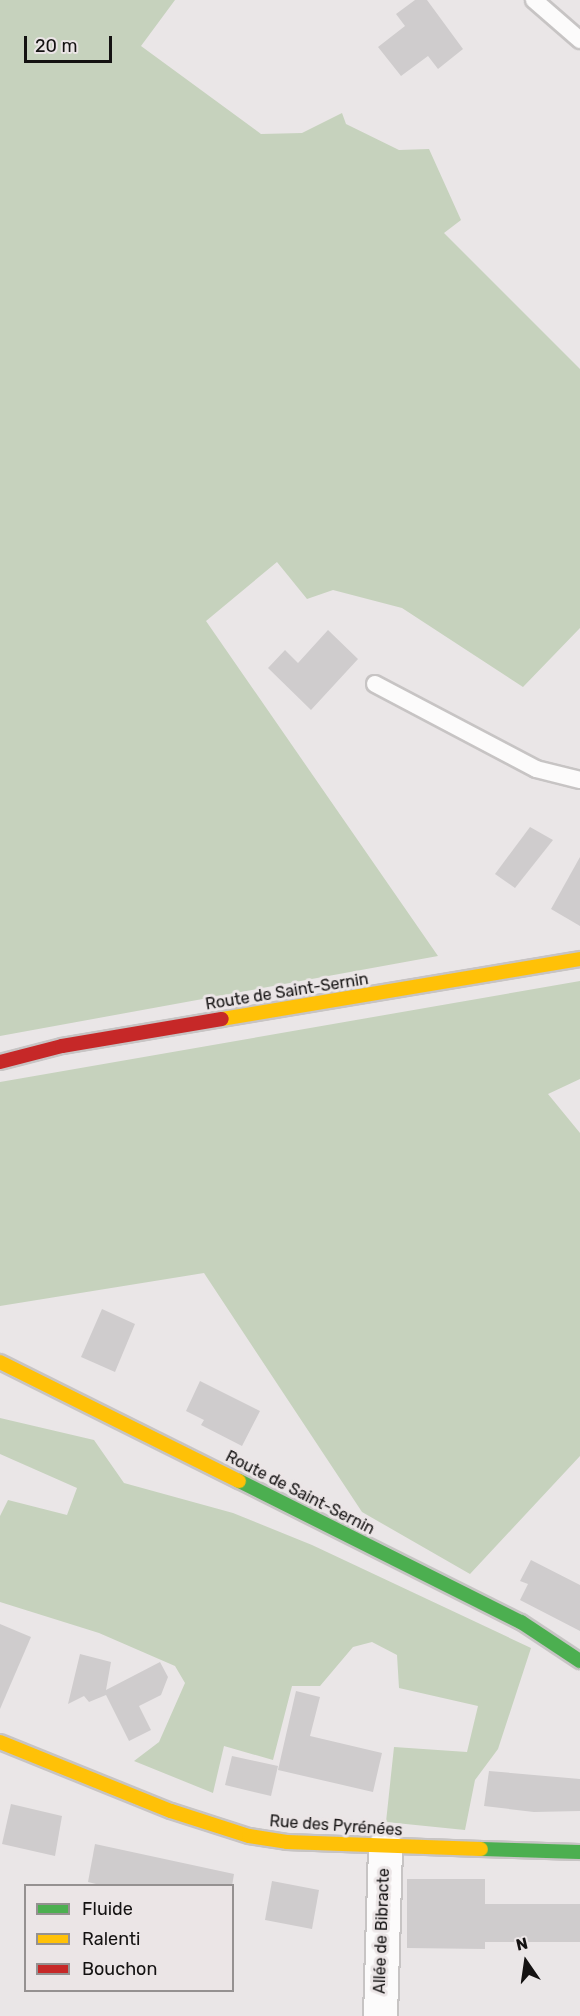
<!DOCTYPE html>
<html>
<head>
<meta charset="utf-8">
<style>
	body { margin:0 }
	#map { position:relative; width:580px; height:2016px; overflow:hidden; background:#eae6e7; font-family:Rubik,sans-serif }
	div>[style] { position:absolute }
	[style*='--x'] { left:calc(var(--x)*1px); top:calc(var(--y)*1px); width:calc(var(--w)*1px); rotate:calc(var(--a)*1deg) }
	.green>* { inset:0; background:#c6d2bd }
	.building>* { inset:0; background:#cfcccd }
	.roads { filter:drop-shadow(2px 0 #c7c4c4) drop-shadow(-2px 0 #c7c4c4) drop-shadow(0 2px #c7c4c4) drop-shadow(0 -2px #c7c4c4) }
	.lane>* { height:16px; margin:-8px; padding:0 8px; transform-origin:8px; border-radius:8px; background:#fcfbfb }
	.street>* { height:33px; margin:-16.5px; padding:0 16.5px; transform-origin:16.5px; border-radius:16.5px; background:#fcfbfb }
	.fast>* { height:14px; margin:-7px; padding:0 7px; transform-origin:7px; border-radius:7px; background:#4caf50 }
	.slow>* { height:14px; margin:-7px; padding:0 7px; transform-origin:7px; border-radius:7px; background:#ffc107 }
	.jam>* { height:14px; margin:-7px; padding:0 7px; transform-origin:7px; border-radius:7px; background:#c62828 }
	span { translate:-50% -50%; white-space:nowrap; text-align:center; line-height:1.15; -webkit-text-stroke:6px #ebe5e6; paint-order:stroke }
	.street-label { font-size:16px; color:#141212 }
	.legend { position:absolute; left:24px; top:1884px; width:210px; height:108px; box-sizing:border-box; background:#ebe5e6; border:2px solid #959191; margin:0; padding:8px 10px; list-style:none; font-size:18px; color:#141212 }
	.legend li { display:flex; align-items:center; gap:12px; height:30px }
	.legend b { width:30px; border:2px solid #959191 }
	.north { position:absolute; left:496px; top:1932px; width:60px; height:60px; -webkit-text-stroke:4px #ebe5e6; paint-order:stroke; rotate:347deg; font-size:16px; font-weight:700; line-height:24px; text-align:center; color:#141212 }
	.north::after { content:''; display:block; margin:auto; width:21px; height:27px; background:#141212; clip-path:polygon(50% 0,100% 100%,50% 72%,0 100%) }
	.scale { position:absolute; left:24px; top:36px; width:88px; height:27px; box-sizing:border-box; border:3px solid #141212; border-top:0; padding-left:8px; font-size:18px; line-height:21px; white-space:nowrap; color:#141212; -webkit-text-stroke:4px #ebe5e6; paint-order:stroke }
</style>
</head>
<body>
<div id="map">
	<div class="green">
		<i style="clip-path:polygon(0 0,175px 0,141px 46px,261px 134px,302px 133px,342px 113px,346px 124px,399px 150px,429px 149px,461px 220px,444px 233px,580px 369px,580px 628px,523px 687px,402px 608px,333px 590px,307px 599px,277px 562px,206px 621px,438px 956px,0 1036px)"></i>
		<i style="clip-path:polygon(580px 981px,580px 1079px,548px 1094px,580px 1133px,580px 1456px,470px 1574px,362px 1512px,204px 1273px,0 1306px,0 1082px)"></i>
		<i style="clip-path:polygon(0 1418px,94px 1440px,124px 1483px,233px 1513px,312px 1545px,531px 1648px,498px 1749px,475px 1780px,465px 1830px,386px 1822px,394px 1747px,467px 1752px,478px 1706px,399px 1688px,397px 1655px,372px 1642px,353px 1647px,320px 1686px,292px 1686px,273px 1760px,224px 1746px,213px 1793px,134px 1761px,159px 1742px,185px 1683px,175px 1666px,99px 1633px,0 1602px,0 1516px,8px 1500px,67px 1515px,77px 1488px,0 1454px)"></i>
	</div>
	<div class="building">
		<i style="clip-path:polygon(415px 0,427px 0,463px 49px,438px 69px,428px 56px,401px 76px,378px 47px,405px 26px,396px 14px)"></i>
		<i style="clip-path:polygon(328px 630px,358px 659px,311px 710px,268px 668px,285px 650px,298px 663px)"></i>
		<i style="clip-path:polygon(530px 827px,553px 840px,515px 888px,495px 874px)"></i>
		<i style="clip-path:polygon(580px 857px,580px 926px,551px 909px)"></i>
		<i style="clip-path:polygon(102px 1309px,135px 1324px,115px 1372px,81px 1357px)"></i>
		<i style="clip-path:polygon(200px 1381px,260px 1411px,242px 1446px,201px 1425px,204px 1420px,186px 1411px)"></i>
		<i style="clip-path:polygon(531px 1560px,580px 1585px,580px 1631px,520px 1600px,528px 1584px,520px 1581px)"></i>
		<i style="clip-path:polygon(0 1624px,31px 1637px,0 1709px)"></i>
		<i style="clip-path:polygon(80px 1654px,111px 1662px,106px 1690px,160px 1662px,168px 1677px,161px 1695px,139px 1706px,151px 1730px,129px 1741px,106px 1695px,89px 1702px,84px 1696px,68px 1704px)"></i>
		<i style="clip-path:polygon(296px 1691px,320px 1697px,310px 1736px,382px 1753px,373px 1792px,278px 1770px)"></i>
		<i style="clip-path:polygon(232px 1756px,278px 1766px,271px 1796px,225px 1785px)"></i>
		<i style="clip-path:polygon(489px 1771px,580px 1779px,580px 1811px,534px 1812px,484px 1806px)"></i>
		<i style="clip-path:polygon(11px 1804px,62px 1816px,55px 1856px,2px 1844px)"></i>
		<i style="clip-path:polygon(95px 1844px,234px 1874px,232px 1886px,104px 1886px,88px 1882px)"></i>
		<i style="clip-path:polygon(407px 1879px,485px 1879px,485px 1904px,580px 1904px,580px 1942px,485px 1942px,485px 1949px,407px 1948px)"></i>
		<i style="clip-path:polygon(272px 1881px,319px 1890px,312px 1929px,265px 1920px)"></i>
	</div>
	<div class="roads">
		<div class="lane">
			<i style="--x:534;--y:0;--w:61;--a:41"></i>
			<i style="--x:375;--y:684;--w:182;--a:27.8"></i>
			<i style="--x:536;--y:769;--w:45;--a:14"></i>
		</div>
		<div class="street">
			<i style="--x:380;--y:2016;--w:170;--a:-88.3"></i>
		</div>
		<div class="fast">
			<i style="--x:239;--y:1481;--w:315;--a:26.6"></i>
			<i style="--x:521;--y:1622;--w:71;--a:33.5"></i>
			<i style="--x:481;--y:1849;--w:99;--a:1.7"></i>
		</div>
		<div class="slow">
			<i style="--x:222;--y:1019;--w:363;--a:-9.5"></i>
			<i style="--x:0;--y:1362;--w:267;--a:26.5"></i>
			<i style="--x:0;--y:1742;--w:184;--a:22"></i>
			<i style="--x:171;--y:1811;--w:82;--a:17.8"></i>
			<i style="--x:249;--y:1836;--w:38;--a:9"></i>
			<i style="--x:287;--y:1842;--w:194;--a:2.1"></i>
		</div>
		<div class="jam">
			<i style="--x:0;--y:1062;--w:64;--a:-14.5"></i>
			<i style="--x:62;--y:1046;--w:162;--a:-9.6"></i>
		</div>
	</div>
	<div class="street-label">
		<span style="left:287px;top:992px;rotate:-9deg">Route de Saint-Sernin</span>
		<span style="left:300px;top:1493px;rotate:27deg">Route de Saint-Sernin</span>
		<span style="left:336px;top:1826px;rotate:4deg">Rue des Pyrénées</span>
		<span style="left:382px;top:1931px;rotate:-88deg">Allée de Bibracte</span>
	</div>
	<ul class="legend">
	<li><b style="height:8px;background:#4caf50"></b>Fluide</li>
	<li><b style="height:8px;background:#ffc107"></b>Ralenti</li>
	<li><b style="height:8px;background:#c62828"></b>Bouchon</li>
	</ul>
	<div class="north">N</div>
	<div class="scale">20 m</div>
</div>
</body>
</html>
